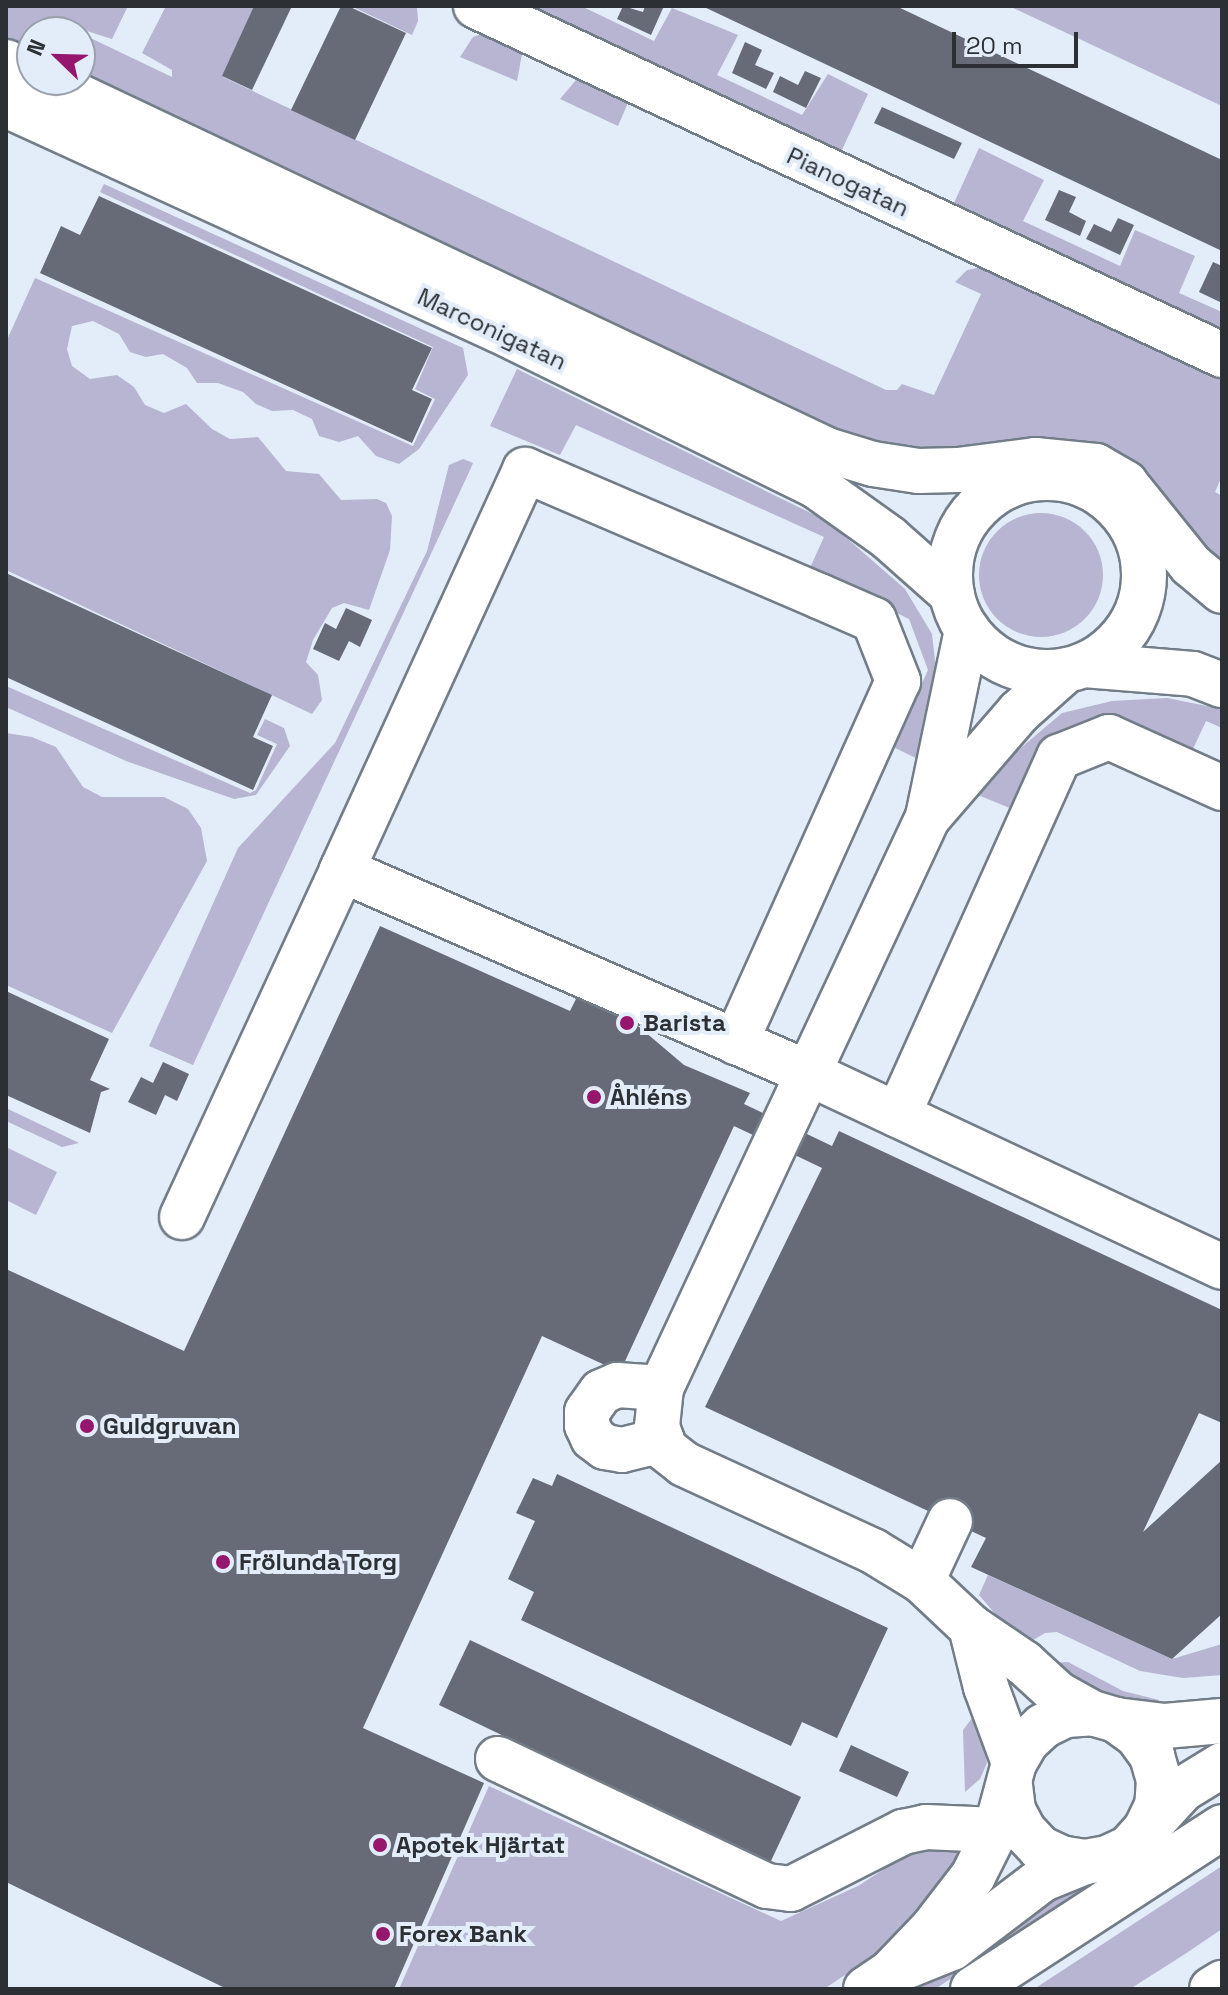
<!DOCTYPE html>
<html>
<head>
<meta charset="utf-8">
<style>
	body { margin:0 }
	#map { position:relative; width:1228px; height:1995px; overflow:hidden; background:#e2edf9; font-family:"Space Grotesk",sans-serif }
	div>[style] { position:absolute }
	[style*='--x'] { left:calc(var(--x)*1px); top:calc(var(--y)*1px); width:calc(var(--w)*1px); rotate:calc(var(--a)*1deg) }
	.green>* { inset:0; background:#b7b5d1 }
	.round { border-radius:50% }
	.building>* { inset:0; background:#666b77 }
	.roads { filter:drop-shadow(2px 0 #737d88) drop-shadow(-2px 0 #737d88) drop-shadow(0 2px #737d88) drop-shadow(0 -2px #737d88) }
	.minor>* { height:44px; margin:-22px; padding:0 22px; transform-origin:22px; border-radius:22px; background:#fff }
	.minor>.ring { margin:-22px; padding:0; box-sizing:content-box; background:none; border:44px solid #fff; border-radius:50% }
	.highway>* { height:44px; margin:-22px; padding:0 22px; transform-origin:22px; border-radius:22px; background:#fff }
	.dots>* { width:22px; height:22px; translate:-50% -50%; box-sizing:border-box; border:4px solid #e2edf9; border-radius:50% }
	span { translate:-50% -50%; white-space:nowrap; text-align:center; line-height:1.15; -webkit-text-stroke:8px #e2edf9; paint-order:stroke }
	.street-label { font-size:24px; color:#2c3035 }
	.poi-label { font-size:24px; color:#2c3035; font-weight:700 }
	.left { translate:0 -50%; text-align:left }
	.frame { position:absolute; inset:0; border:8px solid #2c3035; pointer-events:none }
	.north { position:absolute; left:16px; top:16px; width:80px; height:80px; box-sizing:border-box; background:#e2edf9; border:2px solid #99a1ab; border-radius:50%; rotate:293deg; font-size:22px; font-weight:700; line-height:32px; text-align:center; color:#2c3035 }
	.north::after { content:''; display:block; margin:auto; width:28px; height:36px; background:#96156d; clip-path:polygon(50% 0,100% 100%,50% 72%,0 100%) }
	.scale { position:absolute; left:952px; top:32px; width:126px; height:36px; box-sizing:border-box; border:4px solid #2c3035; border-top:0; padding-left:10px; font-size:24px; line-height:28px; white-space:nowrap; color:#2c3035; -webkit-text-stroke:6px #e2edf9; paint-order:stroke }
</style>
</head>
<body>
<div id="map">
	<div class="green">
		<i style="clip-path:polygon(6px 6px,128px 6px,112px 39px,87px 31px,32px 32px,32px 59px,6px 47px)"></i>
		<i style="clip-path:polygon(166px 6px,254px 6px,223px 77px,886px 390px,897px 390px,902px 384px,934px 395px,981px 294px,955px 282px,967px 270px,987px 266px,1222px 379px,1222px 476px,1215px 492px,1222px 496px,1222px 572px,1162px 501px,947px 453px,832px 435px,80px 80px,80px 33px,172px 77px,172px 70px,142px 53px)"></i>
		<i style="clip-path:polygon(351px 6px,417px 6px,418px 21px,412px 35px)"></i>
		<i style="clip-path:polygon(530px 6px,581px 6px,654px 41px,672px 8px,738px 35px,717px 75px,802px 115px,828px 74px,868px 94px,840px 154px)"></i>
		<i style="clip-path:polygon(1009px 6px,1222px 6px,1222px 106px)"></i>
		<i style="clip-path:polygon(482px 34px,514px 43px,522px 54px,517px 81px,460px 57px,473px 37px)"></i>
		<i style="clip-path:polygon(590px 79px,625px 96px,627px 105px,618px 126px,560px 99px,576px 80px)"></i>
		<i style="clip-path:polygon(979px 148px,1044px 180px,1023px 221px,1120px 266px,1135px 230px,1195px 256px,1179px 293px,1222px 312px,1222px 330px,954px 203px)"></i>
		<i style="clip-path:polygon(104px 184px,463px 348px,468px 375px,419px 449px,399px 464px,376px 456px,358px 436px,339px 442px,319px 436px,312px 419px,293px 410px,272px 411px,256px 404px,243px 392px,218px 383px,197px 383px,187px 368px,163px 354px,146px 357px,130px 352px,119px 334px,93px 321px,72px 326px,67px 349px,72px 366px,90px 379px,117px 375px,134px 387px,145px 405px,164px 413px,186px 404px,212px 429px,230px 439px,258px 437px,286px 471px,319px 474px,341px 500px,377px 499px,386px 503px,392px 516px,390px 550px,369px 610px,344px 603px,332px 608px,313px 640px,306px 662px,318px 675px,322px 700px,312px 714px,6px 570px,6px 342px,35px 278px,413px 446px,435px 399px,415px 389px,433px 347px,100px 192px)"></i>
		<i style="clip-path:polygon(517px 369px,827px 521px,905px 589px,932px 634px,938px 687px,920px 760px,893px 747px,928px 670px,909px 619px,809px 570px,824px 537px,576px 425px,560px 455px,490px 426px)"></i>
		<i style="clip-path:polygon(463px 459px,473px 463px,470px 470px,193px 1065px,149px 1046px,238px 848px,335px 743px,427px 551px,449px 465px)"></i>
		<i class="round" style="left:979px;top:513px;width:124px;height:124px"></i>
		<i style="clip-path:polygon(6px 686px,250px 793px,256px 790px,277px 744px,257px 735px,265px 719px,284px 728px,290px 746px,256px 795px,234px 799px,126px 761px,6px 707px)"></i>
		<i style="clip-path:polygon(1167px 698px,1222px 709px,1222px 728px,1206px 721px,1193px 749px,1123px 719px,1082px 724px,1051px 742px,1017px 811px,978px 795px,1002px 764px,1062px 713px,1112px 701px)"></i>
		<i style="clip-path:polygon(6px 733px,32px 737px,56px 747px,83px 787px,102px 797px,164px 797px,188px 809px,201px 828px,207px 861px,112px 1033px,6px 985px)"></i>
		<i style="clip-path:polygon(6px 1108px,79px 1143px,62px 1147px,6px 1121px)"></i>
		<i style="clip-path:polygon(6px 1147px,57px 1172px,36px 1215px,6px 1200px)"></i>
		<i style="clip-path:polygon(988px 1575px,1172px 1659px,1222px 1644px,1222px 1675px,1183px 1678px,1140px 1671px,1057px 1632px,1045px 1633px,1023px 1646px,979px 1595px)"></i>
		<i style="clip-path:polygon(1068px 1662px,1123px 1691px,1159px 1700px,1160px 1713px,1122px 1708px,1050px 1663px)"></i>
		<i style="clip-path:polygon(976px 1713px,987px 1763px,980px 1779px,965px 1792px,963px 1730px)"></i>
		<i style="clip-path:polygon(489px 1786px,781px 1921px,858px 1886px,912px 1851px,972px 1842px,916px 1919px,869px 1959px,824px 1989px,399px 1989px)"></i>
		<i style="clip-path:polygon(1222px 1866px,1222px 1929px,1185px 1954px,1130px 1989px,1034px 1989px)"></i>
		<i style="clip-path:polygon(1088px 1878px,1094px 1885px,935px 1989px,912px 1989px,1051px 1890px)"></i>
	</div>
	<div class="building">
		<i style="clip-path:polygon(254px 6px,292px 6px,252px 90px,222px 76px)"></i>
		<i style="clip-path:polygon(341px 6px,348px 6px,406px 33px,355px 140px,291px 110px)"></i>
		<i style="clip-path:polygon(623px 6px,643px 12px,645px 6px,664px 6px,651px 35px,617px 19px)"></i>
		<i style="clip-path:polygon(702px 6px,896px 6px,915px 15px,1222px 160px,1222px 251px)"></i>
		<i style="clip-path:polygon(745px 42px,762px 50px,755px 65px,774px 73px,766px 89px,732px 73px)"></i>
		<i style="clip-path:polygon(805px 71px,821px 78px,806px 108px,773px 92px,780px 76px,798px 85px)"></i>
		<i style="clip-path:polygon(882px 107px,962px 143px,954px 159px,874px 123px)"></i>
		<i style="clip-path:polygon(1059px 190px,1076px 197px,1069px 212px,1086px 221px,1080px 236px,1045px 220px)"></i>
		<i style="clip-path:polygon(99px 196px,432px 348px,412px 390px,432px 399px,412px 443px,40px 273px,61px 226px,80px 235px)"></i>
		<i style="clip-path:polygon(1118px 218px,1134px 225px,1120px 255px,1086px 239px,1094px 224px,1111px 232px)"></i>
		<i style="clip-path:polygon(1213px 262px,1222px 266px,1222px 303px,1199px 292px)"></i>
		<i style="clip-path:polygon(6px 573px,272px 695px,253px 737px,273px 746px,253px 790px,6px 677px)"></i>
		<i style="clip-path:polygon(346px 608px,372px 620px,360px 647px,349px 641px,339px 661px,313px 649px,325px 623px,336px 629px)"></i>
		<i style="clip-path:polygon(380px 926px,570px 1011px,585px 981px,684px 1065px,750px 1093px,744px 1104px,832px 1146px,839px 1131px,1222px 1310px,1222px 1423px,1199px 1413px,1143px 1532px,1222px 1460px,1222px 1614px,1172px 1659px,971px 1567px,986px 1538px,705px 1407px,822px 1168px,734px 1126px,620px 1372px,542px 1336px,363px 1728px,484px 1783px,394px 1989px,227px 1989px,6px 1882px,6px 1269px,184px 1351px)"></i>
		<i style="clip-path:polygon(6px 991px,109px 1039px,90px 1080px,110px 1089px,101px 1092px,90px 1133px,6px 1095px)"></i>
		<i style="clip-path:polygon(163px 1062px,189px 1074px,177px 1101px,165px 1095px,156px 1115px,128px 1102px,141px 1077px,153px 1083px)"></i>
		<i style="clip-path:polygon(557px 1474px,888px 1628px,837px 1738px,802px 1722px,791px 1746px,521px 1620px,534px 1592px,508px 1579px,535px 1521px,516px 1513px,533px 1478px,552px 1486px)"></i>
		<i style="clip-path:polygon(470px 1640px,801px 1797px,770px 1863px,439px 1705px)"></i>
		<i style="clip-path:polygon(851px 1745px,909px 1772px,897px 1797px,839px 1771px)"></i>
	</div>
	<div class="roads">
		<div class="minor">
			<i style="--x:476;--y:6;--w:824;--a:25.07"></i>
			<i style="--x:6;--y:62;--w:29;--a:25"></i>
			<i style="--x:44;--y:80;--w:866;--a:25.29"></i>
			<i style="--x:827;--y:450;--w:48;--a:16.9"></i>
			<i style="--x:873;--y:464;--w:46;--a:8.8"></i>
			<i style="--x:918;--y:471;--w:40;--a:-1.4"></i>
			<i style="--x:958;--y:470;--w:78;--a:-7.4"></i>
			<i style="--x:1035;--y:460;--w:61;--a:5.6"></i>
			<i style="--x:1096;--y:466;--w:34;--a:30"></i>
			<i style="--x:1125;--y:483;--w:105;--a:51.2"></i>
			<i style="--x:1191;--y:565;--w:40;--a:40"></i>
			<i style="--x:6;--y:105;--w:541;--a:24.58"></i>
			<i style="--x:498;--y:330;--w:353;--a:26.1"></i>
			<i style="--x:815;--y:485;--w:91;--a:35.6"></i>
			<i style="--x:889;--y:538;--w:84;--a:41.6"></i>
			<i class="ring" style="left:950px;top:478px;width:150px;height:150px"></i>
			<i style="--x:967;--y:630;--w:191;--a:101.8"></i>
			<i style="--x:928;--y:817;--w:630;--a:115.06"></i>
			<i style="--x:661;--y:1388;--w:39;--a:96"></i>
			<i style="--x:657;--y:1427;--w:23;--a:70"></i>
			<i style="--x:665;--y:1449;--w:24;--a:38"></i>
			<i style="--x:684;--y:1464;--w:208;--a:24.7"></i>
			<i style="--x:873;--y:1551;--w:57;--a:31.5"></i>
			<i style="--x:922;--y:1581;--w:67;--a:43.2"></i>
			<i style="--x:971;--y:1627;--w:64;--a:34.2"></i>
			<i style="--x:1024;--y:1663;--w:46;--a:42.4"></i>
			<i style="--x:1058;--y:1694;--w:39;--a:29"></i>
			<i style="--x:1084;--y:665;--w:109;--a:4.7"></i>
			<i style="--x:1193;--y:674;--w:31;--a:21"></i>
			<i style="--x:930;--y:815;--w:136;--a:-49.2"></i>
			<i style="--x:1019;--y:712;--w:62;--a:-41.7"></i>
			<i style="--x:342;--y:870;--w:440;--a:-65.4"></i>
			<i style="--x:525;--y:470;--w:320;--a:23.2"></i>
			<i style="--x:819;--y:596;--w:60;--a:23.6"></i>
			<i style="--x:874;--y:620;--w:66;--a:68.5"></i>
			<i style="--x:898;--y:681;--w:396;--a:114.2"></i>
			<i style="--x:898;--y:1115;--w:393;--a:-65.8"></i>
			<i style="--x:1059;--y:757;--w:54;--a:-21.8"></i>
			<i style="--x:1109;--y:737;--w:124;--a:24.3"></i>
			<i style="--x:182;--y:1217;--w:382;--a:-65.2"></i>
			<i style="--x:342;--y:870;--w:508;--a:23.54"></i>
			<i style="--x:808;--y:1073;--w:457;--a:25.1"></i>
			<i style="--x:661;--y:1388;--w:44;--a:-176.1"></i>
			<i style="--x:617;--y:1385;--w:17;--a:156"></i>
			<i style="--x:601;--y:1392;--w:24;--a:125"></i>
			<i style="--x:587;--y:1412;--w:13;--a:90"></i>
			<i style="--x:587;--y:1425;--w:14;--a:65"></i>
			<i style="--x:593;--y:1438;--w:15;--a:37"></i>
			<i style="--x:605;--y:1447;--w:17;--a:10"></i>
			<i style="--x:622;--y:1450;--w:41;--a:-14"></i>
			<i style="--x:922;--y:1581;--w:66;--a:-65"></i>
			<i style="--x:971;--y:1627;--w:62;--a:76"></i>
			<i style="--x:986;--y:1687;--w:81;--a:69.8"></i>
			<i style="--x:1116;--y:1720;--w:49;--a:7"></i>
			<i style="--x:1165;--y:1726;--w:57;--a:-5"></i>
			<i style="--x:498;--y:1759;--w:297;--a:25.3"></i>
			<i style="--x:767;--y:1886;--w:24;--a:7"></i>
			<i style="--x:791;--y:1889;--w:126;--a:-27"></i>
			<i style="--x:903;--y:1832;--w:24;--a:-12"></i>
			<i style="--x:926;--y:1827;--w:70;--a:2.5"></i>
			<i style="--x:1148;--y:1827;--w:52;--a:-47.4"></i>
			<i style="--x:1183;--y:1789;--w:46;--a:-31.6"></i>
			<i style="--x:907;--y:1966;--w:48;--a:-21.8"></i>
			<i style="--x:952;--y:1948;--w:114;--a:-37.2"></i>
			<i style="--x:1043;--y:1879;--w:45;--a:-22"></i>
			<i style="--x:866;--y:1989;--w:29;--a:-34"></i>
			<i style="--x:890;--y:1973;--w:62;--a:-46.3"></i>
			<i style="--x:933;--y:1928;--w:66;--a:-52.4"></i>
			<i style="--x:973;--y:1876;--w:51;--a:-63.4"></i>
			<i style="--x:996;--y:1830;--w:69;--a:-75"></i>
			<i style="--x:1014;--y:1763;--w:24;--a:-60"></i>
			<i style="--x:1026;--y:1742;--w:23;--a:-43"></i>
			<i style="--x:1043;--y:1726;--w:25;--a:-26"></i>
			<i style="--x:1066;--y:1715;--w:26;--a:-4"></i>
			<i style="--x:1092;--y:1713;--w:25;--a:16"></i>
			<i style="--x:1116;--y:1720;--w:26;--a:36"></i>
			<i style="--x:1137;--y:1735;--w:26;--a:54"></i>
			<i style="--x:1152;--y:1756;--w:25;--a:74"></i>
			<i style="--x:1159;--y:1780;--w:26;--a:94"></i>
			<i style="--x:1157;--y:1806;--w:25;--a:116"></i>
			<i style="--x:1146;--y:1829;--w:25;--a:132"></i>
			<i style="--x:1129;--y:1848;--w:23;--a:155"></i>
			<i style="--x:1108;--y:1858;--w:23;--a:170"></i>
			<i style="--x:1085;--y:1862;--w:24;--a:-171"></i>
			<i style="--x:1061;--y:1858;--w:23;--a:-155"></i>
			<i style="--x:1040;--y:1848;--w:23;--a:-133"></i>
			<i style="--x:1024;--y:1831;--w:24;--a:-118"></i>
			<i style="--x:1013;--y:1810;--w:24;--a:-97"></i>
			<i style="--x:973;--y:1989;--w:297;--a:-33"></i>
		</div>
		<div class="highway">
			<i style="--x:1212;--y:1989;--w:12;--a:-31"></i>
		</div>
	</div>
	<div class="dots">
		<i style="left:627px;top:1023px;background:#96156d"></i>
		<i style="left:594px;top:1097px;background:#96156d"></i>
		<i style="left:87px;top:1426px;background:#96156d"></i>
		<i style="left:223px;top:1562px;background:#96156d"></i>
		<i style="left:380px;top:1845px;background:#96156d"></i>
		<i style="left:383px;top:1934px;background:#96156d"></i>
	</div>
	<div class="street-label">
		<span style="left:848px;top:182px;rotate:25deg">Pianogatan</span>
		<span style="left:492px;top:329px;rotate:25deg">Marconigatan</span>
	</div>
	<div class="poi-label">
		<span class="left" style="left:643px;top:1023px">Barista</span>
		<span class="left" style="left:610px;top:1097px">Åhléns</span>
		<span class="left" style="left:103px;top:1426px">Guldgruvan</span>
		<span class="left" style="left:239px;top:1562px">Frölunda Torg</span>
		<span class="left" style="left:396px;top:1845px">Apotek Hjärtat</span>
		<span class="left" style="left:399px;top:1934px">Forex Bank</span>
	</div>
	<div class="frame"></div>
	<div class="north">N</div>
	<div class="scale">20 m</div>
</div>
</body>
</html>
